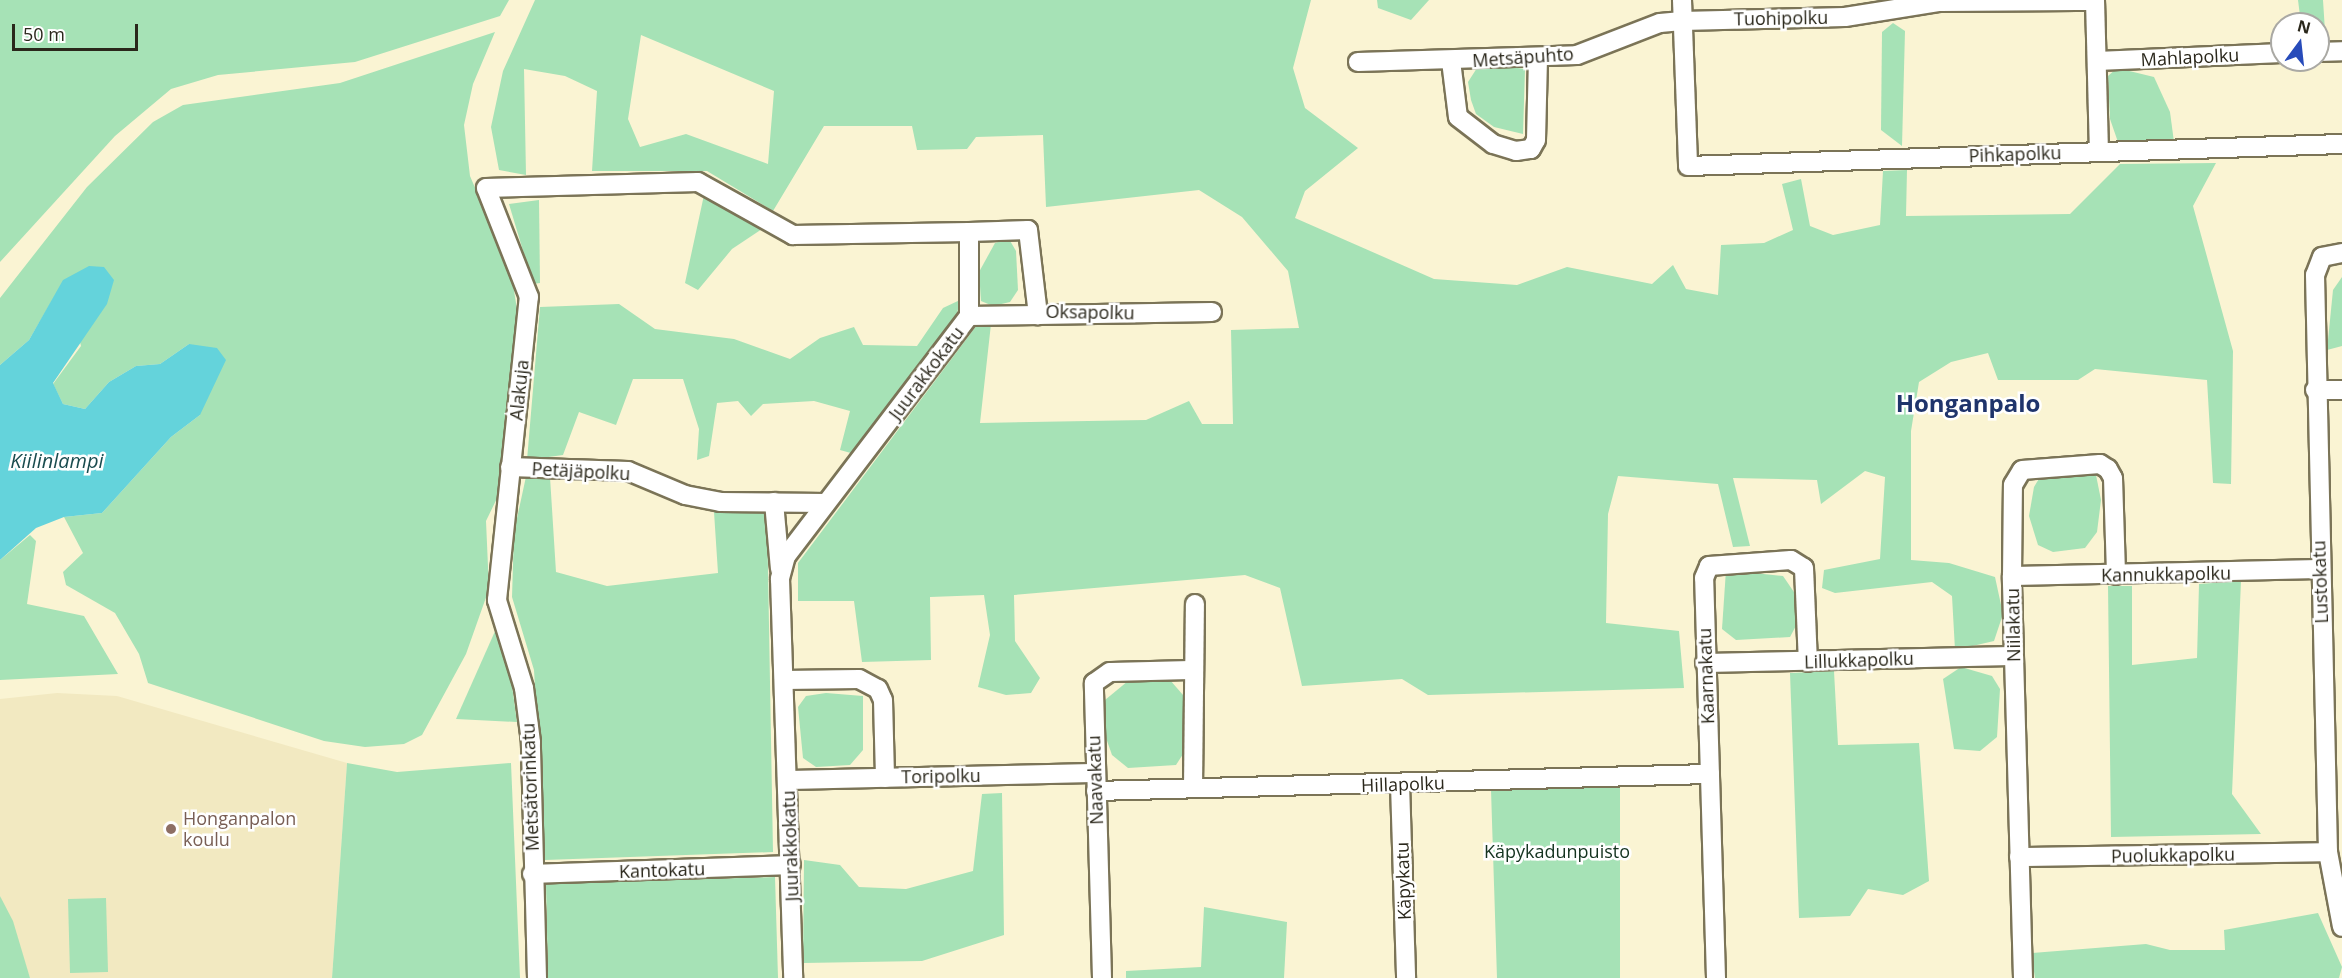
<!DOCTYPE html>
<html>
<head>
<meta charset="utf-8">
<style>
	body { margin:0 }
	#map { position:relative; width:2342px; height:978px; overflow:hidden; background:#faf4d3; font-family:"Open Sans",sans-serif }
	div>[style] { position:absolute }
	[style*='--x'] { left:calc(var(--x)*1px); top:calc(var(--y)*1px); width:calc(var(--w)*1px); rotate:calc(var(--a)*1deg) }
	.built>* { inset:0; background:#f2e9c1 }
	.green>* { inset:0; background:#a6e2b6 }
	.water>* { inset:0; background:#64d3db }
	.roads { filter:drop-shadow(2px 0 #7b7457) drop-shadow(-2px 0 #7b7457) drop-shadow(0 2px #7b7457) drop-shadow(0 -2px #7b7457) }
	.minor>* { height:18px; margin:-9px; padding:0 9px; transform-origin:9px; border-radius:9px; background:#fff }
	.dots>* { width:16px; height:16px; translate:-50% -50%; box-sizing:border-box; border:3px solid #fff; border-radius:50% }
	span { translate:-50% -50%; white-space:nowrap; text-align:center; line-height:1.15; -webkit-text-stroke:5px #fff; paint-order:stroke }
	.street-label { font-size:18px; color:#2a271b }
	.education-label { font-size:18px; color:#785e54 }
	.left { translate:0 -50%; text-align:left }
	.park-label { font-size:18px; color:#14331f }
	.water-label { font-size:20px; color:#1a4c4f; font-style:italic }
	.district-label { font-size:24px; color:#1f346b; font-weight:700 }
	.north { position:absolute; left:2270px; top:12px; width:60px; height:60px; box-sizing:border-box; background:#fff; border:2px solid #aaa9a4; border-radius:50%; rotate:15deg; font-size:16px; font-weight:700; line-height:24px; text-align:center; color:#2a271b }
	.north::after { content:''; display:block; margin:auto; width:21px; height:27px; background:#274bba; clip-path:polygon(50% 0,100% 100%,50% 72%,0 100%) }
	.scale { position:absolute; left:12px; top:24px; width:126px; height:27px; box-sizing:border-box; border:3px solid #2a271b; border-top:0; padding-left:8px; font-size:18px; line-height:21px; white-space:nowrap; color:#2a271b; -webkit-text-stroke:4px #fff; paint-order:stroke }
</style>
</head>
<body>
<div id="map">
	<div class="built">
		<i style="clip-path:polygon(57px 693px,117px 696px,347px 763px,332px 978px,30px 978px,0 896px,0 699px)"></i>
	</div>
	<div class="green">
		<i style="clip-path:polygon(0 0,509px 0,500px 16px,355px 62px,218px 75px,171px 89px,115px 136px,0 262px)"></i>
		<i style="clip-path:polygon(evenodd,535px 0,1311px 0,1293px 68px,1305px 108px,1358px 148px,1305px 191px,1295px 218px,1434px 279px,1517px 285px,1567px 267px,1652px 284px,1673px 265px,1686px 289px,1718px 295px,1721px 245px,1764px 243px,1793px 230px,1782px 184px,1801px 179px,1810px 226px,1833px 235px,1880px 225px,1883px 171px,1907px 170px,1906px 216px,2070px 214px,2120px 164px,2216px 163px,2193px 206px,2233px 351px,2231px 484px,2213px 483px,2207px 380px,2095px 369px,2078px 380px,1998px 380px,1988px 353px,1951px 362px,1919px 382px,1911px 431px,1911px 560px,1949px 563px,1995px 577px,2003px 614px,1994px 641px,1955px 650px,1952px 596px,1932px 582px,1835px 593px,1822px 588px,1824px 570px,1880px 559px,1885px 477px,1865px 471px,1821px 504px,1817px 480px,1733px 478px,1750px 546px,1733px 547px,1718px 484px,1618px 476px,1608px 514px,1606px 623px,1679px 631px,1684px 688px,1428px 695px,1402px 679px,1302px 686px,1280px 588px,1245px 575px,1014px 595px,1015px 641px,1040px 678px,1031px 693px,1006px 695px,978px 687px,990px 635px,984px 595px,930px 597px,931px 660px,862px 662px,854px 601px,798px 601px,798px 563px,977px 325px,991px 324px,980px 423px,1146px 420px,1189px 401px,1202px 424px,1233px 424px,1231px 330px,1299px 328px,1288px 271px,1242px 217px,1199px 190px,1046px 207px,1043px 135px,976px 137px,967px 149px,917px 150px,912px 126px,824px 126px,773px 211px,707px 171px,592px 171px,597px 91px,565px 76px,524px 69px,526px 175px,499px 170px,491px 127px,503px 71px,535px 0,641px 35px,774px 91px,768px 164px,686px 134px,640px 147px,628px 119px,641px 35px)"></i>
		<i style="clip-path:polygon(1377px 0,1429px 0,1411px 20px,1378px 8px)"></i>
		<i style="clip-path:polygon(2298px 0,2323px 0,2325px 31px,2318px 31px,2318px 24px,2301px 24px)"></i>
		<i style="clip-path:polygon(1893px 23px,1905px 31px,1902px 146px,1881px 130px,1882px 32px)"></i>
		<i style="clip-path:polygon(495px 32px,473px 84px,464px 125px,470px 176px,511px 272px,521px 334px,502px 488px,486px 521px,489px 589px,466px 654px,422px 735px,404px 744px,365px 747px,324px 741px,148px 683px,139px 654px,115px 613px,66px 585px,63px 572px,83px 553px,64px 517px,102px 513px,171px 437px,200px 415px,189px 344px,160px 364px,136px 366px,109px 382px,85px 409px,63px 404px,53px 384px,81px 346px,64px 280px,29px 340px,0 365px,0 298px,87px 187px,153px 122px,183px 105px,340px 83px)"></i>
		<i style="clip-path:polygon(1503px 66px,1525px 69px,1523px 134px,1494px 127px,1476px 114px,1471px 100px,1468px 82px,1477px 68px)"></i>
		<i style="clip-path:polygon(2117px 68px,2154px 77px,2170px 112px,2174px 142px,2119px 145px,2110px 119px,2108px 76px)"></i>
		<i style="clip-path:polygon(704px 195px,762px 229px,732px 249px,698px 290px,685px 283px)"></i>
		<i style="clip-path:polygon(539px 200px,540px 283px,533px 284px,509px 204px)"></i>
		<i style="clip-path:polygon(1009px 239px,1016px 251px,1018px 290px,1010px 302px,993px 306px,981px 301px,979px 272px,995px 243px)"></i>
		<i style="clip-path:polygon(2342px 277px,2342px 346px,2327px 350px,2333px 290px)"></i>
		<i style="clip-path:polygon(960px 300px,957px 314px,858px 455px,840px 450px,850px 411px,814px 401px,763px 404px,751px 416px,738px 401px,717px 403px,709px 456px,697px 460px,699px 429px,683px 379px,633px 379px,616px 425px,579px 412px,563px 455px,527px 460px,540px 307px,619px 304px,655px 329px,734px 339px,790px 359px,820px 338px,854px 327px,863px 345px,917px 346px,943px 308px)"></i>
		<i style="clip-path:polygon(2095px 470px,2101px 500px,2097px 532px,2085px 548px,2053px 552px,2038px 545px,2029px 516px,2034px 487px,2043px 472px)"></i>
		<i style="clip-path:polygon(527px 472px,550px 477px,556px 572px,607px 586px,718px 573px,714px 512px,767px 513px,773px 852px,545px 860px,534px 670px,512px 597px,514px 532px)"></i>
		<i style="clip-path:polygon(30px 535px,36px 541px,27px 604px,84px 616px,118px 674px,0 680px,0 560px)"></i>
		<i style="clip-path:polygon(1726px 570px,1783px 576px,1796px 595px,1798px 622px,1790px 637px,1736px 640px,1722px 629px)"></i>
		<i style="clip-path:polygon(2241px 581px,2232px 794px,2261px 834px,2111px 837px,2108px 586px,2132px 586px,2132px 665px,2197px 658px,2199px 584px)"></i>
		<i style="clip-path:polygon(496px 629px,510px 671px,517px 722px,456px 719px)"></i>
		<i style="clip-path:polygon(1961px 667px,1992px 676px,2000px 689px,1997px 737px,1980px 751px,1954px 749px,1943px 679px)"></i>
		<i style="clip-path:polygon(1834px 671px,1838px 745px,1919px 743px,1929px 881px,1903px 895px,1868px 889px,1850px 916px,1799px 918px,1790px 673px)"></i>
		<i style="clip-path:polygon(1170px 680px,1183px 695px,1185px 751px,1176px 765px,1128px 768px,1112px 755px,1105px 735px,1105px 700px,1128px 681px)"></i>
		<i style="clip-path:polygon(826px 693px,863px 696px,863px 750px,850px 765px,816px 767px,803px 758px,798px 707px,806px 696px)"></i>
		<i style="clip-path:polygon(347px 763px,397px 772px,511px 763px,520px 978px,332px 978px)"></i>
		<i style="clip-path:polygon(1620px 784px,1620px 978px,1497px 978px,1491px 790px)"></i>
		<i style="clip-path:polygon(1002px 793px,1004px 935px,922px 961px,803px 963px,804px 860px,840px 865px,859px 887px,906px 889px,973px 871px,982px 794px)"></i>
		<i style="clip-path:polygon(775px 877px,778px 978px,548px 978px,546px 884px)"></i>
		<i style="clip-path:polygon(0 896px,13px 921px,30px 978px,0 978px)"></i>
		<i style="clip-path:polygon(106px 898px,108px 972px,70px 973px,68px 899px)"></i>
		<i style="clip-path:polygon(1204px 907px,1287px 922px,1284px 978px,1126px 978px,1126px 971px,1201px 967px)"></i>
		<i style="clip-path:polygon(2318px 913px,2342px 967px,2339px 978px,2035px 978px,2031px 953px,2146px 944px,2170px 950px,2225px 950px,2224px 930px)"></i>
	</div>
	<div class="water">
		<i style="clip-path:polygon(89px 266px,104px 267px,114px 280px,107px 304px,53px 383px,63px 404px,85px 409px,109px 382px,136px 366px,160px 364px,189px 344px,217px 348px,226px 360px,200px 415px,171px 437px,102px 513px,64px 517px,36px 528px,0 560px,0 365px,29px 340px,63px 280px)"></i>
	</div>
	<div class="roads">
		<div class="minor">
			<i style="--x:1682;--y:0;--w:166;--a:87.9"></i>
			<i style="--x:1688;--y:166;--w:654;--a:-1.93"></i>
			<i style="--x:2095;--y:0;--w:151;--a:88.5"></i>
			<i style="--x:2318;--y:52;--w:24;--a:-2"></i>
			<i style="--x:1451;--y:61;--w:56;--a:82.9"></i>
			<i style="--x:1458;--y:117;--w:44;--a:37.6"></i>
			<i style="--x:1493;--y:144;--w:24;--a:17"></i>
			<i style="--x:1516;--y:151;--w:15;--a:-8"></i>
			<i style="--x:1531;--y:149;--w:10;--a:-61"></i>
			<i style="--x:1536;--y:140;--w:82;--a:-88.6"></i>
			<i style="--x:2097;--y:61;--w:185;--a:-2.5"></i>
			<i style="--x:1358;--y:62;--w:219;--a:-1.8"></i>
			<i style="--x:1577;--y:55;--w:89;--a:-21.1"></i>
			<i style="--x:1660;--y:23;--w:22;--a:-5"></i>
			<i style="--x:1682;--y:21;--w:163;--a:-1.4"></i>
			<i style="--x:1845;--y:17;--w:96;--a:-9"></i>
			<i style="--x:1940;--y:2;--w:155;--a:-0.4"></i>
			<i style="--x:969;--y:232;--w:59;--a:-1.9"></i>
			<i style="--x:1028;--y:230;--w:86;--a:83.3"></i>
			<i style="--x:1038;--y:315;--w:174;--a:-1"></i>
			<i style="--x:2342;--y:253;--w:20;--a:169"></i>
			<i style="--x:2322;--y:257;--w:19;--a:111"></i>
			<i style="--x:2315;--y:275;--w:577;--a:88.71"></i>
			<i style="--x:2328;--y:852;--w:76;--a:79.4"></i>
			<i style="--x:969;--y:316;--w:69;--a:-0.8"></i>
			<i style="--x:2315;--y:390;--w:27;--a:0"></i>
			<i style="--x:510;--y:467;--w:118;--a:1.9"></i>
			<i style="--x:628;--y:471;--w:62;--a:22.8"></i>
			<i style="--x:685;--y:495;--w:36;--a:11"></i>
			<i style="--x:720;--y:502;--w:106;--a:0.5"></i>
			<i style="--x:774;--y:502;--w:67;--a:84.9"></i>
			<i style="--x:2012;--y:576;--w:308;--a:-1.3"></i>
			<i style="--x:1705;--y:663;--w:308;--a:-1.3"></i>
			<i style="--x:784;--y:680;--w:75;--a:-0.8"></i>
			<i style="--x:859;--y:679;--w:21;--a:28"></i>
			<i style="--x:878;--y:689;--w:12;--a:66"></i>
			<i style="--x:883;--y:700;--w:78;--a:88.5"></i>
			<i style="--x:788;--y:780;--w:306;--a:-1.3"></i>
			<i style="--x:1400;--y:784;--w:194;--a:88.2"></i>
			<i style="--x:1193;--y:788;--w:184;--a:-89.4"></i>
			<i style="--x:1096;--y:791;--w:614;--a:-1.59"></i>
			<i style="--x:2019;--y:857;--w:309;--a:-0.9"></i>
			<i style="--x:532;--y:874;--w:259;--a:-2"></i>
			<i style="--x:537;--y:978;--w:236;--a:-91.5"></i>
			<i style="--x:531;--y:742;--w:54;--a:-97.4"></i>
			<i style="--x:524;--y:688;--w:92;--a:-107.1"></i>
			<i style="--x:497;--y:600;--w:305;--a:-84"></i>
			<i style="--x:529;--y:297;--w:117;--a:-111.5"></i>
			<i style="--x:486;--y:188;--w:212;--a:-1.6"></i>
			<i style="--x:698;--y:182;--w:109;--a:29.2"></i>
			<i style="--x:793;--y:235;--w:176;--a:-1"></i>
			<i style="--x:969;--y:232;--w:84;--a:90"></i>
			<i style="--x:969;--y:316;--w:302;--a:127.3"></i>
			<i style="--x:786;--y:556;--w:24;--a:105"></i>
			<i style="--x:780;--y:579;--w:399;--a:88.1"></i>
			<i style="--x:1102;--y:978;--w:295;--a:-91.6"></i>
			<i style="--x:1094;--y:683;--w:19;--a:-35"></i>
			<i style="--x:1110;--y:672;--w:81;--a:-1.4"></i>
			<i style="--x:1716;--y:978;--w:400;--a:-91.7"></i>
			<i style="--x:1704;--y:578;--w:13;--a:-67"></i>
			<i style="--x:1709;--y:566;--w:82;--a:-4.2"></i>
			<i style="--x:1791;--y:560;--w:15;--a:32"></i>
			<i style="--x:1804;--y:568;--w:94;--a:87.6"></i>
			<i style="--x:2023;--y:978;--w:402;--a:-91.6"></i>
			<i style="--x:2012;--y:576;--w:91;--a:-89.4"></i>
			<i style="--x:2013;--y:485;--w:17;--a:-59"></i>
			<i style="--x:2022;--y:470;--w:78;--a:-4.4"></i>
			<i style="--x:2100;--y:464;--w:9;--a:32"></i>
			<i style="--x:2108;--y:469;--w:10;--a:61"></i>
			<i style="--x:2113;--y:478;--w:97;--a:88.2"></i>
		</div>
	</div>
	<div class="dots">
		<i style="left:171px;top:829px;background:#8d6e63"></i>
	</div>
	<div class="street-label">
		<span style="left:1781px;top:18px;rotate:-1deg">Tuohipolku</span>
		<span style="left:1523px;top:57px;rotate:-4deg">Metsäpuhto</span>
		<span style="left:2190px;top:57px;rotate:-3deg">Mahlapolku</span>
		<span style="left:2015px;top:154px;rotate:-2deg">Pihkapolku</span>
		<span style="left:1090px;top:312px;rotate:1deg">Oksapolku</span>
		<span style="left:926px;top:373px;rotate:-53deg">Juurakkokatu</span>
		<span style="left:519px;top:390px;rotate:-84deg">Alakuja</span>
		<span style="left:581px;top:471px;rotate:3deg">Petäjäpolku</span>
		<span style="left:2166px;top:574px;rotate:-1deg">Kannukkapolku</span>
		<span style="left:2320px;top:582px;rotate:-92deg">Lustokatu</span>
		<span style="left:2013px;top:625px;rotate:-91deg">Niilakatu</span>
		<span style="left:1859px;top:660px;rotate:-2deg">Lillukkapolku</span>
		<span style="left:1706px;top:676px;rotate:-92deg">Kaarnakatu</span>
		<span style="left:941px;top:776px;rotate:-1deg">Toripolku</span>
		<span style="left:1095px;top:780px;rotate:-92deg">Naavakatu</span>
		<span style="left:1403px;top:784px;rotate:-2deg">Hillapolku</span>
		<span style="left:530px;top:787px;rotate:-92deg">Metsätorinkatu</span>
		<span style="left:790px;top:846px;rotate:-92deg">Juurakkokatu</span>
		<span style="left:2173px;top:855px;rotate:-1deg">Puolukkapolku</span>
		<span style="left:662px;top:870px;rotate:-2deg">Kantokatu</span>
		<span style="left:1403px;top:881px;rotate:-92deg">Käpykatu</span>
	</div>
	<div class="education-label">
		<span class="left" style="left:183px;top:829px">Honganpalon<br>koulu</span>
	</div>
	<div class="park-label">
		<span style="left:1557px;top:851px">Käpykadunpuisto</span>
	</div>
	<div class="water-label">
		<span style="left:57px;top:460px">Kiilinlampi</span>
	</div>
	<div class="district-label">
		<span style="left:1968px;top:403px">Honganpalo</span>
	</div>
	<div class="north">N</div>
	<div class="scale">50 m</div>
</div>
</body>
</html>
